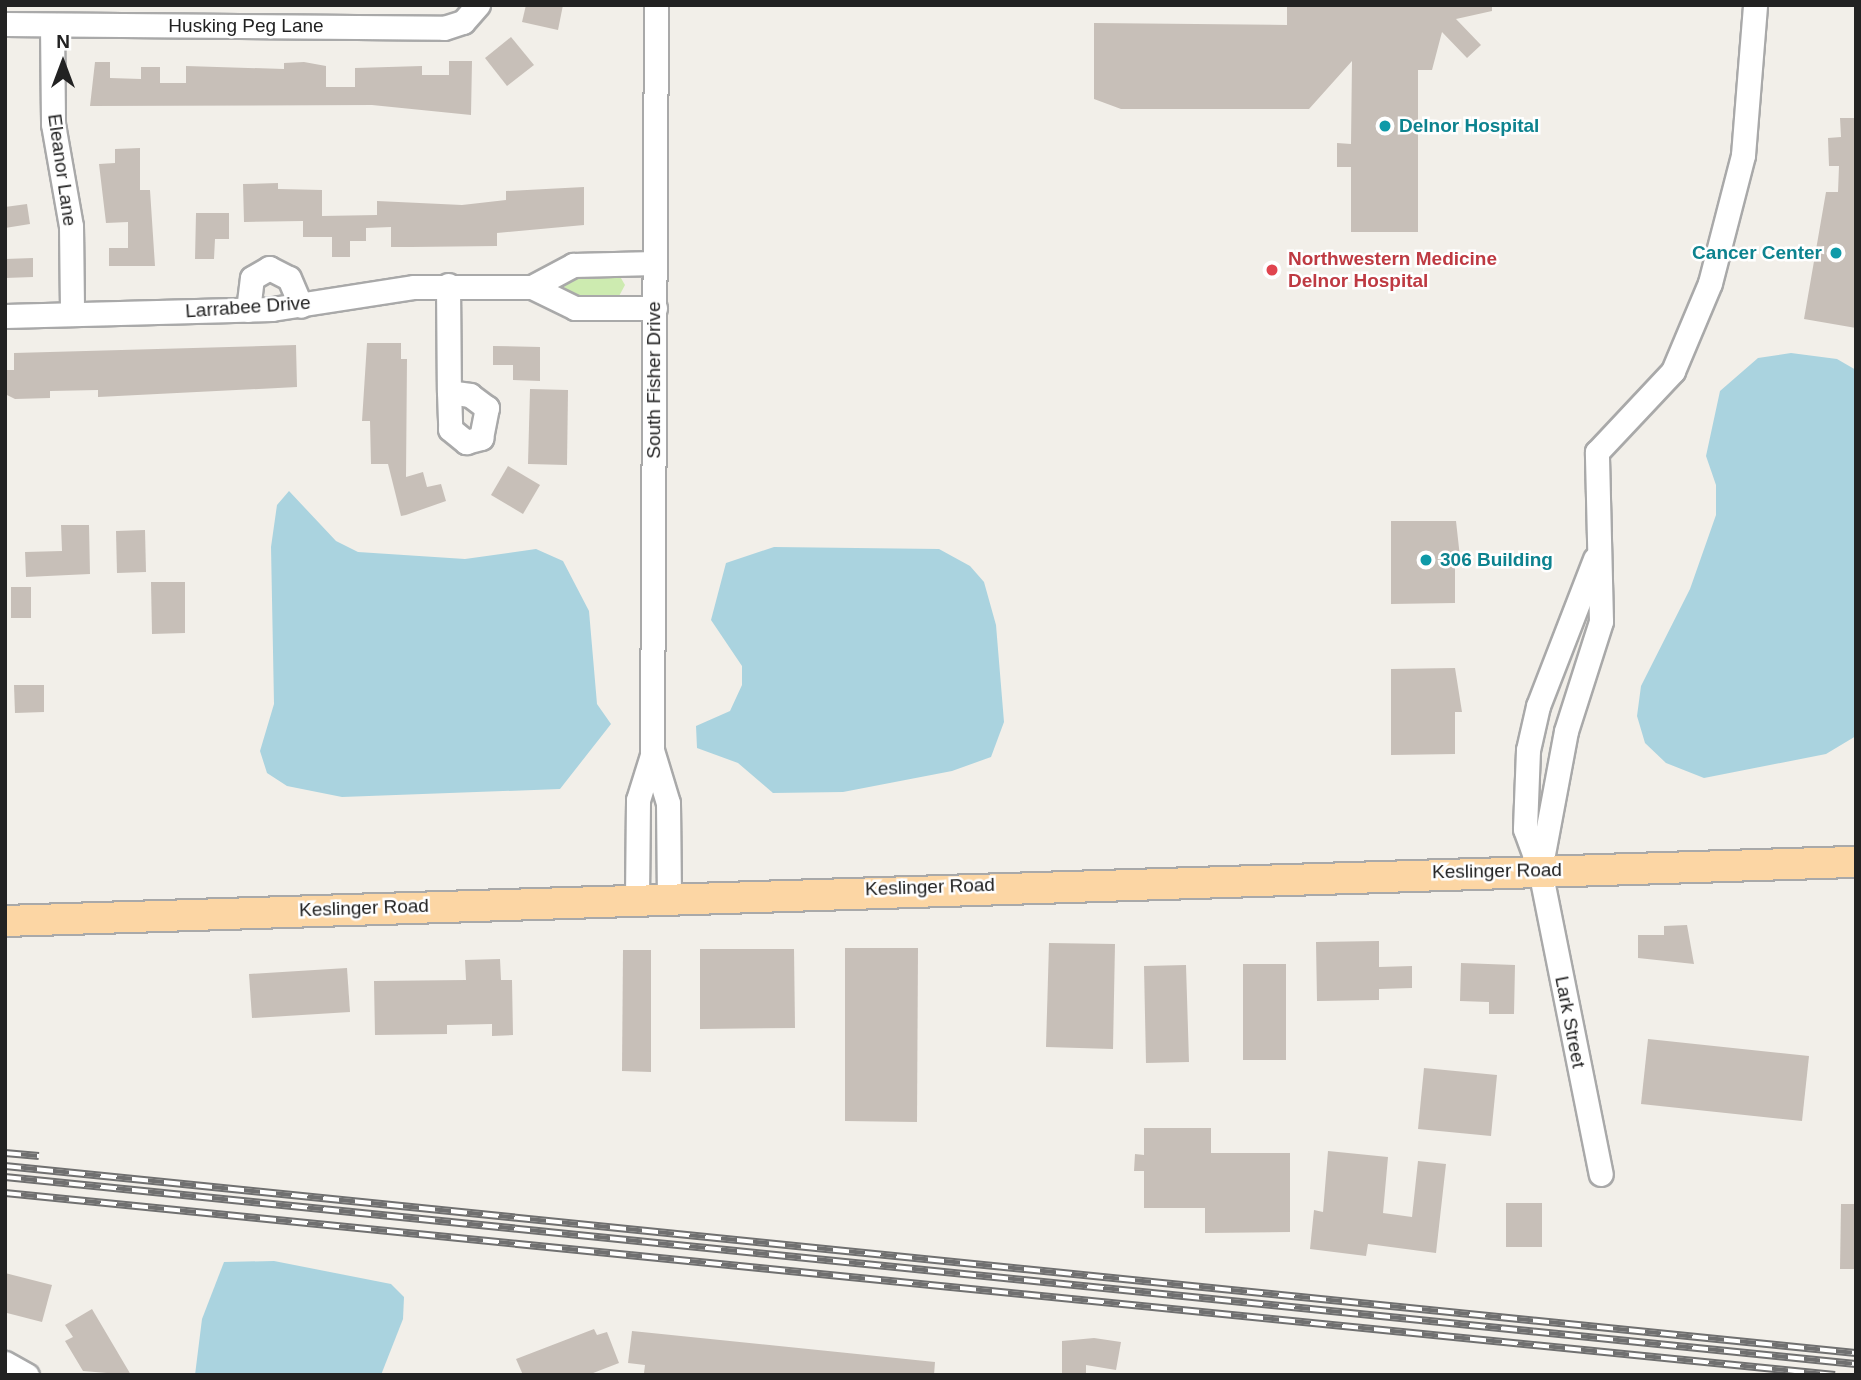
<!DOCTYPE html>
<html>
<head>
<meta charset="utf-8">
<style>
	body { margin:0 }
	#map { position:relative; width:1861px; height:1380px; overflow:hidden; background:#f2efe9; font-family:Helvetica,sans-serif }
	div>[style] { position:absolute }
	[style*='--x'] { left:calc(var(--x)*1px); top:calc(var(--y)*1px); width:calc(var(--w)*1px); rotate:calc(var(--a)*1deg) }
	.grass>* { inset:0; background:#cdebb0 }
	.water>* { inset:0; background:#aad3df }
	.building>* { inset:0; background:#c7bfb8 }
	.roads { filter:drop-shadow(2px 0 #a9a9a9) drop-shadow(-2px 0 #a9a9a9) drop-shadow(0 2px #a9a9a9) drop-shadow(0 -2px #a9a9a9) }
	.minor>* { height:23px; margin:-11.5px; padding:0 11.5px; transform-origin:11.5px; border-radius:11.5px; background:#fff }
	.major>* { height:30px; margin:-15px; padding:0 15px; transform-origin:15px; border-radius:15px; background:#fcd6a4 }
	.rail>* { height:8px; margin-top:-4px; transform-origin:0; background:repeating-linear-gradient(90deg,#fff 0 16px,#707070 0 32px); box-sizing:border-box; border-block:2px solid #707070 }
	.dots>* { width:19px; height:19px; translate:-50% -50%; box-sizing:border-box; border:4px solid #fff; border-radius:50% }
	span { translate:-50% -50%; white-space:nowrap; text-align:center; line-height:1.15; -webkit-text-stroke:5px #fff; paint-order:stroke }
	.street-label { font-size:19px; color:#222 }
	.culture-label { font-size:19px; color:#0d838f; font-weight:700 }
	.left { translate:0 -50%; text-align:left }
	.right { translate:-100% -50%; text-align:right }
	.health-label { font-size:19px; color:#be3a42; font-weight:700 }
	.frame { position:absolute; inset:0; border:7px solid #222; pointer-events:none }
	.north { position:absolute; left:28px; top:28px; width:70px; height:70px; -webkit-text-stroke:5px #fff; paint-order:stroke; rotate:0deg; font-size:19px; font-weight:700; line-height:28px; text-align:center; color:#222 }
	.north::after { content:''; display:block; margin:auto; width:24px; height:32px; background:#222; clip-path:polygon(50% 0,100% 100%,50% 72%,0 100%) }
</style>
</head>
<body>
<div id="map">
	<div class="grass">
		<i style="clip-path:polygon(618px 273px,625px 285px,618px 298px,574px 299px,564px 287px,567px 276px)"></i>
	</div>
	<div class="water">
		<i style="clip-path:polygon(1791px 353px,1837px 359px,1856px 370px,1856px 736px,1826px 754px,1704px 778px,1666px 763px,1645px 743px,1637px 716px,1641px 686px,1690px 589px,1716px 515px,1716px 485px,1706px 456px,1720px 391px,1758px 358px)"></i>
		<i style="clip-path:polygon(289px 491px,336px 541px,358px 552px,465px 559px,536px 549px,563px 561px,589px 611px,597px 704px,611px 724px,560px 789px,342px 797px,287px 786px,267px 773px,260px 751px,274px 704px,271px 547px,277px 505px)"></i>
		<i style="clip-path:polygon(774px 547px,939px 549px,970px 566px,984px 582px,996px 625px,1004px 722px,991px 757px,952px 771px,843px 792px,773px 793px,738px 763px,697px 748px,696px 726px,730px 711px,742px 685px,742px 666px,711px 620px,726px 563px)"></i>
		<i style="clip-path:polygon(274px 1261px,391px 1284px,404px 1297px,403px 1319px,381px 1375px,195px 1375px,202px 1319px,224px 1262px)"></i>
	</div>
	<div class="building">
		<i style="clip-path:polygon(526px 5px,563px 5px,558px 30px,522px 22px)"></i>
		<i style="clip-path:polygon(1287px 5px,1492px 5px,1492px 11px,1456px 19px,1481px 45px,1467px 58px,1442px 32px,1432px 70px,1418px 70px,1418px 232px,1351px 232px,1351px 167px,1337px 167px,1337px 143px,1351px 144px,1352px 61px,1309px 109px,1121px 109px,1094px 99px,1094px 23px,1287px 25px)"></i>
		<i style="clip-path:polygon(511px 37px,534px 65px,507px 86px,485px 58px)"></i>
		<i style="clip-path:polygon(449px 61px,472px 61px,471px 115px,372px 105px,90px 106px,95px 62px,110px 62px,110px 78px,141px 79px,141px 67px,160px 67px,160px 83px,186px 83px,186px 66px,284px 69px,284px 63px,304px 62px,326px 66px,326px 87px,355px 87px,355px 68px,422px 66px,422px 75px,449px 75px)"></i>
		<i style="clip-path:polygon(1840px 118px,1856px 118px,1856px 328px,1804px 319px,1826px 192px,1838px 192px,1839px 166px,1829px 166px,1828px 138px,1841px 137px)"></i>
		<i style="clip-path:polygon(140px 148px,140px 190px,150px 190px,155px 266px,109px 266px,109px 248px,128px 248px,128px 222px,106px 223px,99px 164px,115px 163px,115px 149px)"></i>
		<i style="clip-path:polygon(278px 183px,278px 189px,322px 190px,322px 216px,377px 215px,377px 201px,462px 205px,506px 200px,506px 191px,584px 187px,584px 225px,497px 233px,497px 246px,411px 247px,391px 247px,391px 227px,366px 228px,366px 241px,350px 241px,350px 257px,332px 257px,332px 237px,303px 237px,303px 221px,244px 222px,243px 184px)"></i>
		<i style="clip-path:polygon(27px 204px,30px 224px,5px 228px,5px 207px)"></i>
		<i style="clip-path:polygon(196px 213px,229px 213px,229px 239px,215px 239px,214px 259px,195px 259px)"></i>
		<i style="clip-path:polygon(33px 258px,33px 277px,5px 278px,5px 259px)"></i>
		<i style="clip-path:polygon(367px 343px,401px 343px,401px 359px,407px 359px,406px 477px,423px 472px,427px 487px,441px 484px,446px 501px,406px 515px,401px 516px,388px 464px,371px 464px,370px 421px,362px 421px)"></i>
		<i style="clip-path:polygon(296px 345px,297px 387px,98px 397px,98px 390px,50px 391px,50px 398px,15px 399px,5px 394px,5px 370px,14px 370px,14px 353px)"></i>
		<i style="clip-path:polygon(493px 346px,540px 347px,540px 381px,513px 380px,513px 365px,493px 365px)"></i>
		<i style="clip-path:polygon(530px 389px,568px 390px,567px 465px,528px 464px)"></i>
		<i style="clip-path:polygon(508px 466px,540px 485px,523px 514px,491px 495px)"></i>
		<i style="clip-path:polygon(1391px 521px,1456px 521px,1461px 566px,1455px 567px,1455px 603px,1391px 604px)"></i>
		<i style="clip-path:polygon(61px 525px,89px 525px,90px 574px,26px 577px,25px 552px,62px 551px)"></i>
		<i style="clip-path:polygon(145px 530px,146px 572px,117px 573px,116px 531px)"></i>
		<i style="clip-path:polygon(151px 582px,185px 582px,185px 633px,152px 634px)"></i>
		<i style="clip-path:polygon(11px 587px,31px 587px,31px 618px,11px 618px)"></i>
		<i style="clip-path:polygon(1455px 668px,1462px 712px,1455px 712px,1455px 754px,1391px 755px,1391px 669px)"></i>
		<i style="clip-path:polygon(14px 685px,44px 685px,44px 712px,15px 713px)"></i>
		<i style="clip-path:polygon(1687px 925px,1694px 964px,1638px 958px,1638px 935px,1664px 935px,1664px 926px)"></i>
		<i style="clip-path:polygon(1379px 941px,1379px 967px,1412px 966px,1412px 988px,1379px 989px,1379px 1000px,1317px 1001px,1316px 942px)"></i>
		<i style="clip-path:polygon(1049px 943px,1115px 944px,1113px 1049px,1046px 1047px)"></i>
		<i style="clip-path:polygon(845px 948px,918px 948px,917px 1122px,845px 1121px)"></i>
		<i style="clip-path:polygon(700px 949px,794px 949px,795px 1028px,700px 1029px)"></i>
		<i style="clip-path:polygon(623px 950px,651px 950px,651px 1072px,622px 1071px)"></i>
		<i style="clip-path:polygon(500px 959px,501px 980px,512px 980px,513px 1035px,492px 1036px,492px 1024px,447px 1025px,447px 1034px,375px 1035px,374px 981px,466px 980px,465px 960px)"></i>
		<i style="clip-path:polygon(1461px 963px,1515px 965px,1514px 1014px,1489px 1014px,1489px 1002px,1460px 1001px)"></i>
		<i style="clip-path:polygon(1243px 964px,1286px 964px,1286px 1060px,1243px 1060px)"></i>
		<i style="clip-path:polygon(1186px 965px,1189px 1062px,1146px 1063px,1144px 966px)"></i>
		<i style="clip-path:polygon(347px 968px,350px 1012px,252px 1018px,249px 974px)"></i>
		<i style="clip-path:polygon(1648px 1039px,1809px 1056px,1802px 1121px,1641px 1104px)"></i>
		<i style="clip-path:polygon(1424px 1068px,1497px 1075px,1491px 1136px,1418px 1129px)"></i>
		<i style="clip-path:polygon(1144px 1128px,1211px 1128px,1211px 1153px,1290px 1153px,1290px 1232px,1205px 1233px,1205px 1208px,1144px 1208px,1144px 1171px,1134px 1171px,1135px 1154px,1144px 1155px)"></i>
		<i style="clip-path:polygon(1328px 1151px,1388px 1157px,1383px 1213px,1412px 1217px,1418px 1161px,1446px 1164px,1436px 1253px,1368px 1244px,1366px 1256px,1310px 1249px,1314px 1210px,1323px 1212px)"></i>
		<i style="clip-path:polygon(1506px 1203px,1542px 1203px,1542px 1247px,1506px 1247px)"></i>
		<i style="clip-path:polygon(1841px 1204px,1856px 1204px,1856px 1269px,1840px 1269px)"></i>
		<i style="clip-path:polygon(5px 1273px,52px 1285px,42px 1322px,7px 1313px)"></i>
		<i style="clip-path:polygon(92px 1309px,131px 1375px,83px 1371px,65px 1341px,73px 1337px,65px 1325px)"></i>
		<i style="clip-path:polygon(594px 1329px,597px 1335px,607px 1332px,619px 1363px,588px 1375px,523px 1375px,516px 1359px)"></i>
		<i style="clip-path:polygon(632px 1331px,935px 1362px,934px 1375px,644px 1373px,645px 1365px,628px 1363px)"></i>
		<i style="clip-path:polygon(1094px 1338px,1121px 1342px,1116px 1370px,1086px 1365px,1086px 1375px,1062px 1375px,1062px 1341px)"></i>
	</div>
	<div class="roads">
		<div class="minor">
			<i style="--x:656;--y:5;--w:745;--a:90.31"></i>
			<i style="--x:652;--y:750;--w:55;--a:73.2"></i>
			<i style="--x:668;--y:803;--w:93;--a:89.4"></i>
			<i style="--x:5;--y:24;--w:439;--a:0.5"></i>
			<i style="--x:444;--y:28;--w:20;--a:-18"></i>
			<i style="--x:463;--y:22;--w:23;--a:-49"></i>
			<i style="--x:52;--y:25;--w:99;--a:89.4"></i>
			<i style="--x:53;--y:124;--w:104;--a:80"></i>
			<i style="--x:71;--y:226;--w:88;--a:89.3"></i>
			<i style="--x:448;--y:285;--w:107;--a:89.5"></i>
			<i style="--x:449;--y:392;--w:37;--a:88"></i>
			<i style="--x:450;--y:429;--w:21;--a:39"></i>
			<i style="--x:466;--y:442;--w:16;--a:-15"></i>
			<i style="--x:481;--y:438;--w:31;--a:-79"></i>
			<i style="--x:487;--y:408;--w:21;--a:-143"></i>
			<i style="--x:470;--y:395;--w:21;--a:-172"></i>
			<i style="--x:655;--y:308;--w:80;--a:180"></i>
			<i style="--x:575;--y:308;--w:48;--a:-154"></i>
			<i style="--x:532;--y:287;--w:47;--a:-28.2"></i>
			<i style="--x:573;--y:265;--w:82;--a:-1.4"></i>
			<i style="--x:248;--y:310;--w:32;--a:-83"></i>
			<i style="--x:252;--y:278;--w:20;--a:-30"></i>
			<i style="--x:269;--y:268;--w:22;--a:27"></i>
			<i style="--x:289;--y:278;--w:30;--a:67"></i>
			<i style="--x:5;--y:316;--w:267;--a:-1.5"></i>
			<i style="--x:272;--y:309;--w:144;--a:-8.8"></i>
			<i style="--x:414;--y:287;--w:118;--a:0"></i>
			<i style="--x:1595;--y:559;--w:158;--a:111.2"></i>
			<i style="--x:1538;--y:706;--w:45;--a:102.8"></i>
			<i style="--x:1528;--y:750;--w:79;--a:92.2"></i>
			<i style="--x:1525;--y:829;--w:44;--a:69.9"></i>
			<i style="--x:1540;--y:870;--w:310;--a:78.7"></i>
			<i style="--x:1540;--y:870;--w:141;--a:-79.4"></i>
			<i style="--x:1566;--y:731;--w:115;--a:-72.3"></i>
			<i style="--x:1601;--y:621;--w:169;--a:-91.4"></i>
			<i style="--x:1597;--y:452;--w:111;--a:-46.8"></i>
			<i style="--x:1673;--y:371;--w:95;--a:-67.2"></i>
			<i style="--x:1710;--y:283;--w:132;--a:-75.5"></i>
			<i style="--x:1743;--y:155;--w:150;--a:-85.4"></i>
			<i style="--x:637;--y:897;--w:97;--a:-89.4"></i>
			<i style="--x:638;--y:800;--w:47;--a:-72.7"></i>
			<i style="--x:5;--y:1363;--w:25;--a:29"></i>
		</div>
		<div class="major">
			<i style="--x:5;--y:921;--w:1852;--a:-1.83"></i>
		</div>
	</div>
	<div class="rail">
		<i style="--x:5;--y:1153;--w:34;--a:5"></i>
		<i style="--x:5;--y:1166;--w:1860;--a:5.77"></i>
		<i style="--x:5;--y:1177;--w:1860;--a:5.77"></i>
		<i style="--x:5;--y:1193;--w:1839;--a:5.68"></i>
	</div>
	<div class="dots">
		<i style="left:1385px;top:126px;background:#0f9aa8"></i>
		<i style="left:1836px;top:253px;background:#0f9aa8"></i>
		<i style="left:1272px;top:270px;background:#e0444e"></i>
		<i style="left:1426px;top:560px;background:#0f9aa8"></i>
	</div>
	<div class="street-label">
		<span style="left:246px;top:26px">Husking Peg Lane</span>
		<span style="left:62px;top:170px;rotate:82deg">Eleanor Lane</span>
		<span style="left:248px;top:307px;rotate:-4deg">Larrabee Drive</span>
		<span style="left:654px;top:380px;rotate:-90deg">South Fisher Drive</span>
		<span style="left:1497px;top:871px;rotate:-1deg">Keslinger Road</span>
		<span style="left:930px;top:887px;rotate:-2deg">Keslinger Road</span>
		<span style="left:364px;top:908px;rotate:-2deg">Keslinger Road</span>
		<span style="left:1570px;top:1022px;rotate:79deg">Lark Street</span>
	</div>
	<div class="culture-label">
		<span class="left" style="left:1399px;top:126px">Delnor Hospital</span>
		<span class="right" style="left:1822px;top:253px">Cancer Center</span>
		<span class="left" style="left:1440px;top:560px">306 Building</span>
	</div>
	<div class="health-label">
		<span class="left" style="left:1288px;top:270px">Northwestern Medicine<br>Delnor Hospital</span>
	</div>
	<div class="frame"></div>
	<div class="north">N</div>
</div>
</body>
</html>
